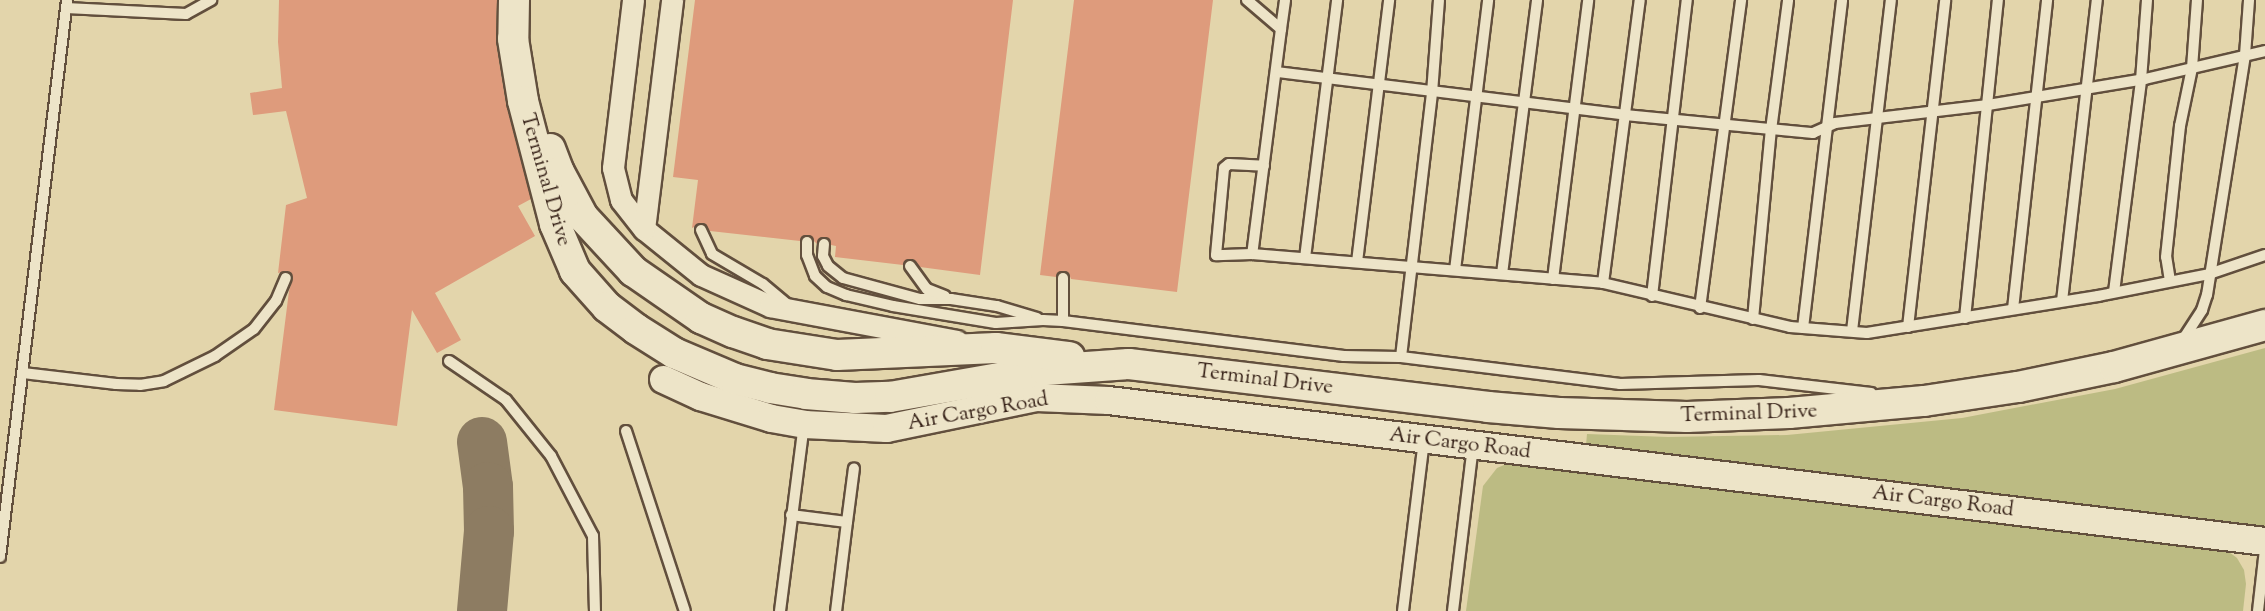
<!DOCTYPE html>
<html>
<head>
<meta charset="utf-8">
<style>
	body { margin:0 }
	#map { position:relative; width:2265px; height:611px; overflow:hidden; background:#e3d5ab; font-family:"Sorts Mill Goudy",serif }
	div>[style] { position:absolute }
	[style*='--x'] { left:calc(var(--x)*1px); top:calc(var(--y)*1px); width:calc(var(--w)*1px); rotate:calc(var(--a)*1deg) }
	.green>* { inset:0; background:#bcbb83 }
	.taxiway>* { height:50px; margin:-25px; padding:0 25px; transform-origin:25px; border-radius:25px; background:#8d7c62 }
	.building>* { inset:0; background:#de9b7c }
	.roads { filter:drop-shadow(2px 0 #624f3d) drop-shadow(-2px 0 #624f3d) drop-shadow(0 2px #624f3d) drop-shadow(0 -2px #624f3d) }
	.service>* { height:10px; margin:-5px; padding:0 5px; transform-origin:5px; border-radius:5px; background:#ede4c8 }
	.minor>* { height:21px; margin:-10.5px; padding:0 10.5px; transform-origin:10.5px; border-radius:10.5px; background:#ede4c8 }
	.tertiary>* { height:27px; margin:-13.5px; padding:0 13.5px; transform-origin:13.5px; border-radius:13.5px; background:#ede4c8 }
	.secondary>* { height:30px; margin:-15px; padding:0 15px; transform-origin:15px; border-radius:15px; background:#ede4c8 }
	span { translate:-50% -50%; white-space:nowrap; text-align:center; line-height:1.15; -webkit-text-stroke:4.5px #ede4c8; paint-order:stroke }
	.street-label { font-size:21px; color:#372218 }
</style>
</head>
<body>
<div id="map">
	<div class="green">
		<i style="clip-path:polygon(2265px 348px,2265px 528px,1586px 445px,1587px 434px,1668px 437px,1787px 435px,1962px 418px,2115px 389px)"></i>
		<i style="clip-path:polygon(1511px 462px,2225px 549px,2237px 558px,2244px 570px,2246px 584px,2243px 611px,1466px 611px,1483px 486px,1497px 468px)"></i>
	</div>
	<div class="taxiway">
		<i style="--x:482;--y:442;--w:45;--a:82.4"></i>
		<i style="--x:488;--y:487;--w:44;--a:88.7"></i>
		<i style="--x:489;--y:531;--w:80;--a:95"></i>
	</div>
	<div class="building">
		<i style="clip-path:polygon(279px 0,497px 0,496px 42px,506px 104px,531px 199px,518px 206px,535px 236px,435px 293px,461px 340px,437px 353px,412px 310px,397px 426px,274px 410px,289px 291px,293px 278px,288px 271px,278px 273px,286px 205px,307px 198px,286px 111px,253px 115px,250px 93px,282px 88px,278px 42px)"></i>
		<i style="clip-path:polygon(695px 0,1013px 0,980px 275px,920px 267px,910px 259px,903px 265px,835px 257px,836px 246px,831px 245px,830px 240px,825px 237px,820px 238px,817px 244px,808px 235px,803px 236px,800px 241px,710px 231px,702px 223px,692px 228px,698px 180px,673px 177px)"></i>
		<i style="clip-path:polygon(1074px 0,1213px 0,1177px 292px,1071px 279px,1069px 274px,1064px 271px,1056px 277px,1040px 275px)"></i>
	</div>
	<div class="roads">
		<div class="service">
			<i style="--x:1247;--y:0;--w:45;--a:40.5"></i>
			<i style="--x:1281;--y:29;--w:227;--a:97.3"></i>
			<i style="--x:1252;--y:254;--w:352;--a:4.7"></i>
			<i style="--x:1603;--y:283;--w:192;--a:13.2"></i>
			<i style="--x:1790;--y:327;--w:77;--a:4.5"></i>
			<i style="--x:1867;--y:333;--w:234;--a:-9.1"></i>
			<i style="--x:2098;--y:296;--w:113;--a:-11.2"></i>
			<i style="--x:2209;--y:274;--w:59;--a:-18.7"></i>
			<i style="--x:66;--y:8;--w:120;--a:2.9"></i>
			<i style="--x:186;--y:14;--w:29;--a:-29"></i>
			<i style="--x:1281;--y:29;--w:29;--a:-82"></i>
			<i style="--x:1277;--y:72;--w:351;--a:7"></i>
			<i style="--x:1625;--y:115;--w:189;--a:5.5"></i>
			<i style="--x:1813;--y:133;--w:24;--a:-24"></i>
			<i style="--x:1835;--y:123;--w:154;--a:-6.7"></i>
			<i style="--x:1988;--y:105;--w:159;--a:-9.4"></i>
			<i style="--x:2145;--y:79;--w:123;--a:-13.1"></i>
			<i style="--x:701;--y:230;--w:26;--a:65"></i>
			<i style="--x:712;--y:254;--w:59;--a:30.5"></i>
			<i style="--x:763;--y:284;--w:34;--a:40"></i>
			<i style="--x:807;--y:242;--w:13;--a:90"></i>
			<i style="--x:807;--y:255;--w:22;--a:69"></i>
			<i style="--x:815;--y:276;--w:16;--a:43"></i>
			<i style="--x:827;--y:287;--w:21;--a:23"></i>
			<i style="--x:846;--y:295;--w:48;--a:13.2"></i>
			<i style="--x:893;--y:306;--w:104;--a:9.4"></i>
			<i style="--x:996;--y:323;--w:47;--a:-3.7"></i>
			<i style="--x:1043;--y:320;--w:20;--a:3"></i>
			<i style="--x:1063;--y:321;--w:283;--a:7.1"></i>
			<i style="--x:1344;--y:356;--w:57;--a:1"></i>
			<i style="--x:1401;--y:357;--w:221;--a:7"></i>
			<i style="--x:1620;--y:384;--w:139;--a:-1.6"></i>
			<i style="--x:1759;--y:380;--w:113;--a:6.6"></i>
			<i style="--x:824;--y:244;--w:12;--a:95"></i>
			<i style="--x:823;--y:256;--w:11;--a:63"></i>
			<i style="--x:828;--y:266;--w:19;--a:39"></i>
			<i style="--x:843;--y:278;--w:80;--a:15.3"></i>
			<i style="--x:920;--y:299;--w:31;--a:0"></i>
			<i style="--x:951;--y:299;--w:47;--a:8.7"></i>
			<i style="--x:997;--y:306;--w:42;--a:16.7"></i>
			<i style="--x:1252;--y:254;--w:36;--a:178"></i>
			<i style="--x:1216;--y:255;--w:87;--a:-84.7"></i>
			<i style="--x:1224;--y:168;--w:6;--a:-39"></i>
			<i style="--x:1229;--y:164;--w:35;--a:3"></i>
			<i style="--x:1305;--y:258;--w:260;--a:-82.9"></i>
			<i style="--x:1357;--y:262;--w:264;--a:-83"></i>
			<i style="--x:910;--y:266;--w:29;--a:54"></i>
			<i style="--x:927;--y:289;--w:19;--a:21"></i>
			<i style="--x:1455;--y:270;--w:272;--a:-83"></i>
			<i style="--x:1502;--y:274;--w:276;--a:-82.7"></i>
			<i style="--x:1063;--y:278;--w:43;--a:90"></i>
			<i style="--x:1553;--y:279;--w:281;--a:-82.8"></i>
			<i style="--x:2170;--y:281;--w:24;--a:-99"></i>
			<i style="--x:2166;--y:257;--w:132;--a:-83.9"></i>
			<i style="--x:2180;--y:126;--w:59;--a:-78.3"></i>
			<i style="--x:2192;--y:68;--w:68;--a:-85.8"></i>
			<i style="--x:1603;--y:283;--w:285;--a:-82.6"></i>
			<i style="--x:2114;--y:292;--w:214;--a:-82.7"></i>
			<i style="--x:2141;--y:80;--w:80;--a:-85.7"></i>
			<i style="--x:1652;--y:296;--w:298;--a:-83.3"></i>
			<i style="--x:2062;--y:301;--w:303;--a:-83.4"></i>
			<i style="--x:1700;--y:308;--w:311;--a:-82.4"></i>
			<i style="--x:2013;--y:309;--w:311;--a:-83.7"></i>
			<i style="--x:1965;--y:318;--w:320;--a:-84.1"></i>
			<i style="--x:1753;--y:319;--w:190;--a:-84.6"></i>
			<i style="--x:1771;--y:130;--w:131;--a:-82.5"></i>
			<i style="--x:1908;--y:327;--w:329;--a:-83.5"></i>
			<i style="--x:1803;--y:328;--w:330;--a:-83.2"></i>
			<i style="--x:1852;--y:331;--w:333;--a:-83.3"></i>
			<i style="--x:2182;--y:341;--w:37;--a:-57"></i>
			<i style="--x:2202;--y:310;--w:16;--a:-72"></i>
			<i style="--x:2207;--y:295;--w:243;--a:-81"></i>
			<i style="--x:2245;--y:55;--w:55;--a:-85.8"></i>
			<i style="--x:1401;--y:357;--w:266;--a:-83.3"></i>
			<i style="--x:1432;--y:93;--w:93;--a:-85.7"></i>
			<i style="--x:449;--y:361;--w:69;--a:34.4"></i>
			<i style="--x:506;--y:400;--w:72;--a:51.2"></i>
			<i style="--x:551;--y:456;--w:90;--a:62.3"></i>
			<i style="--x:593;--y:536;--w:75;--a:88.5"></i>
			<i style="--x:23;--y:373;--w:94;--a:6.7"></i>
			<i style="--x:116;--y:384;--w:24;--a:2"></i>
			<i style="--x:140;--y:385;--w:24;--a:-9"></i>
			<i style="--x:164;--y:381;--w:57;--a:-26.1"></i>
			<i style="--x:215;--y:356;--w:47;--a:-34.7"></i>
			<i style="--x:254;--y:329;--w:36;--a:-52"></i>
			<i style="--x:276;--y:301;--w:25;--a:-67"></i>
			<i style="--x:626;--y:431;--w:189;--a:71.9"></i>
			<i style="--x:791;--y:515;--w:56;--a:7.1"></i>
			<i style="--x:847;--y:522;--w:90;--a:97"></i>
			<i style="--x:847;--y:522;--w:54;--a:-82.6"></i>
			<i style="--x:0;--y:557;--w:561;--a:-83.14"></i>
			<i style="--x:780;--y:611;--w:189;--a:-82.7"></i>
			<i style="--x:1403;--y:611;--w:173;--a:-83"></i>
			<i style="--x:1453;--y:611;--w:167;--a:-83.1"></i>
			<i style="--x:2258;--y:611;--w:61;--a:-83.5"></i>
		</div>
		<div class="minor">
			<i style="--x:633;--y:0;--w:169;--a:96.8"></i>
			<i style="--x:613;--y:168;--w:33;--a:76"></i>
			<i style="--x:621;--y:200;--w:37;--a:52"></i>
			<i style="--x:644;--y:229;--w:73;--a:38.9"></i>
			<i style="--x:701;--y:275;--w:76;--a:24.2"></i>
			<i style="--x:770;--y:306;--w:190;--a:10.6"></i>
			<i style="--x:644;--y:229;--w:231;--a:-83"></i>
		</div>
		<div class="tertiary">
			<i style="--x:663;--y:379;--w:41;--a:24.7"></i>
			<i style="--x:700;--y:396;--w:74;--a:17.2"></i>
			<i style="--x:771;--y:418;--w:34;--a:10"></i>
			<i style="--x:804;--y:424;--w:82;--a:2.8"></i>
			<i style="--x:886;--y:428;--w:153;--a:-11.7"></i>
			<i style="--x:1036;--y:397;--w:72;--a:2.4"></i>
			<i style="--x:1108;--y:400;--w:1166;--a:6.95"></i>
		</div>
		<div class="secondary">
			<i style="--x:514;--y:0;--w:39;--a:91"></i>
			<i style="--x:513;--y:39;--w:63;--a:80.8"></i>
			<i style="--x:523;--y:101;--w:127;--a:75.4"></i>
			<i style="--x:555;--y:224;--w:51;--a:66.9"></i>
			<i style="--x:575;--y:271;--w:48;--a:48.4"></i>
			<i style="--x:607;--y:307;--w:36;--a:37"></i>
			<i style="--x:636;--y:329;--w:45;--a:32.3"></i>
			<i style="--x:674;--y:353;--w:66;--a:23.1"></i>
			<i style="--x:735;--y:379;--w:36;--a:14"></i>
			<i style="--x:770;--y:388;--w:36;--a:9"></i>
			<i style="--x:806;--y:394;--w:49;--a:4.7"></i>
			<i style="--x:855;--y:398;--w:35;--a:-2"></i>
			<i style="--x:890;--y:397;--w:157;--a:-9.9"></i>
			<i style="--x:1045;--y:370;--w:84;--a:-4.1"></i>
			<i style="--x:1129;--y:364;--w:362;--a:6.8"></i>
			<i style="--x:1488;--y:407;--w:71;--a:4.8"></i>
			<i style="--x:1559;--y:413;--w:128;--a:1.8"></i>
			<i style="--x:1687;--y:417;--w:102;--a:-2.2"></i>
			<i style="--x:1789;--y:413;--w:136;--a:-5.1"></i>
			<i style="--x:1924;--y:401;--w:95;--a:-8.5"></i>
			<i style="--x:2018;--y:387;--w:98;--a:-11.8"></i>
			<i style="--x:2114;--y:367;--w:157;--a:-15.5"></i>
			<i style="--x:550;--y:149;--w:25;--a:69"></i>
			<i style="--x:559;--y:172;--w:51;--a:61.9"></i>
			<i style="--x:583;--y:217;--w:74;--a:47.2"></i>
			<i style="--x:633;--y:271;--w:83;--a:34.7"></i>
			<i style="--x:701;--y:318;--w:35;--a:24"></i>
			<i style="--x:733;--y:332;--w:36;--a:19"></i>
			<i style="--x:767;--y:344;--w:71;--a:8.9"></i>
			<i style="--x:837;--y:355;--w:159;--a:-2.5"></i>
			<i style="--x:996;--y:348;--w:74;--a:7"></i>
		</div>
	</div>
	<div class="street-label">
		<span style="left:545px;top:180px;rotate:74deg">Terminal Drive</span>
		<span style="left:1265px;top:380px;rotate:7deg">Terminal Drive</span>
		<span style="left:978px;top:412px;rotate:-10deg">Air Cargo Road</span>
		<span style="left:1749px;top:414px;rotate:-2deg">Terminal Drive</span>
		<span style="left:1460px;top:444px;rotate:7deg">Air Cargo Road</span>
		<span style="left:1943px;top:502px;rotate:7deg">Air Cargo Road</span>
	</div>
</div>
</body>
</html>
